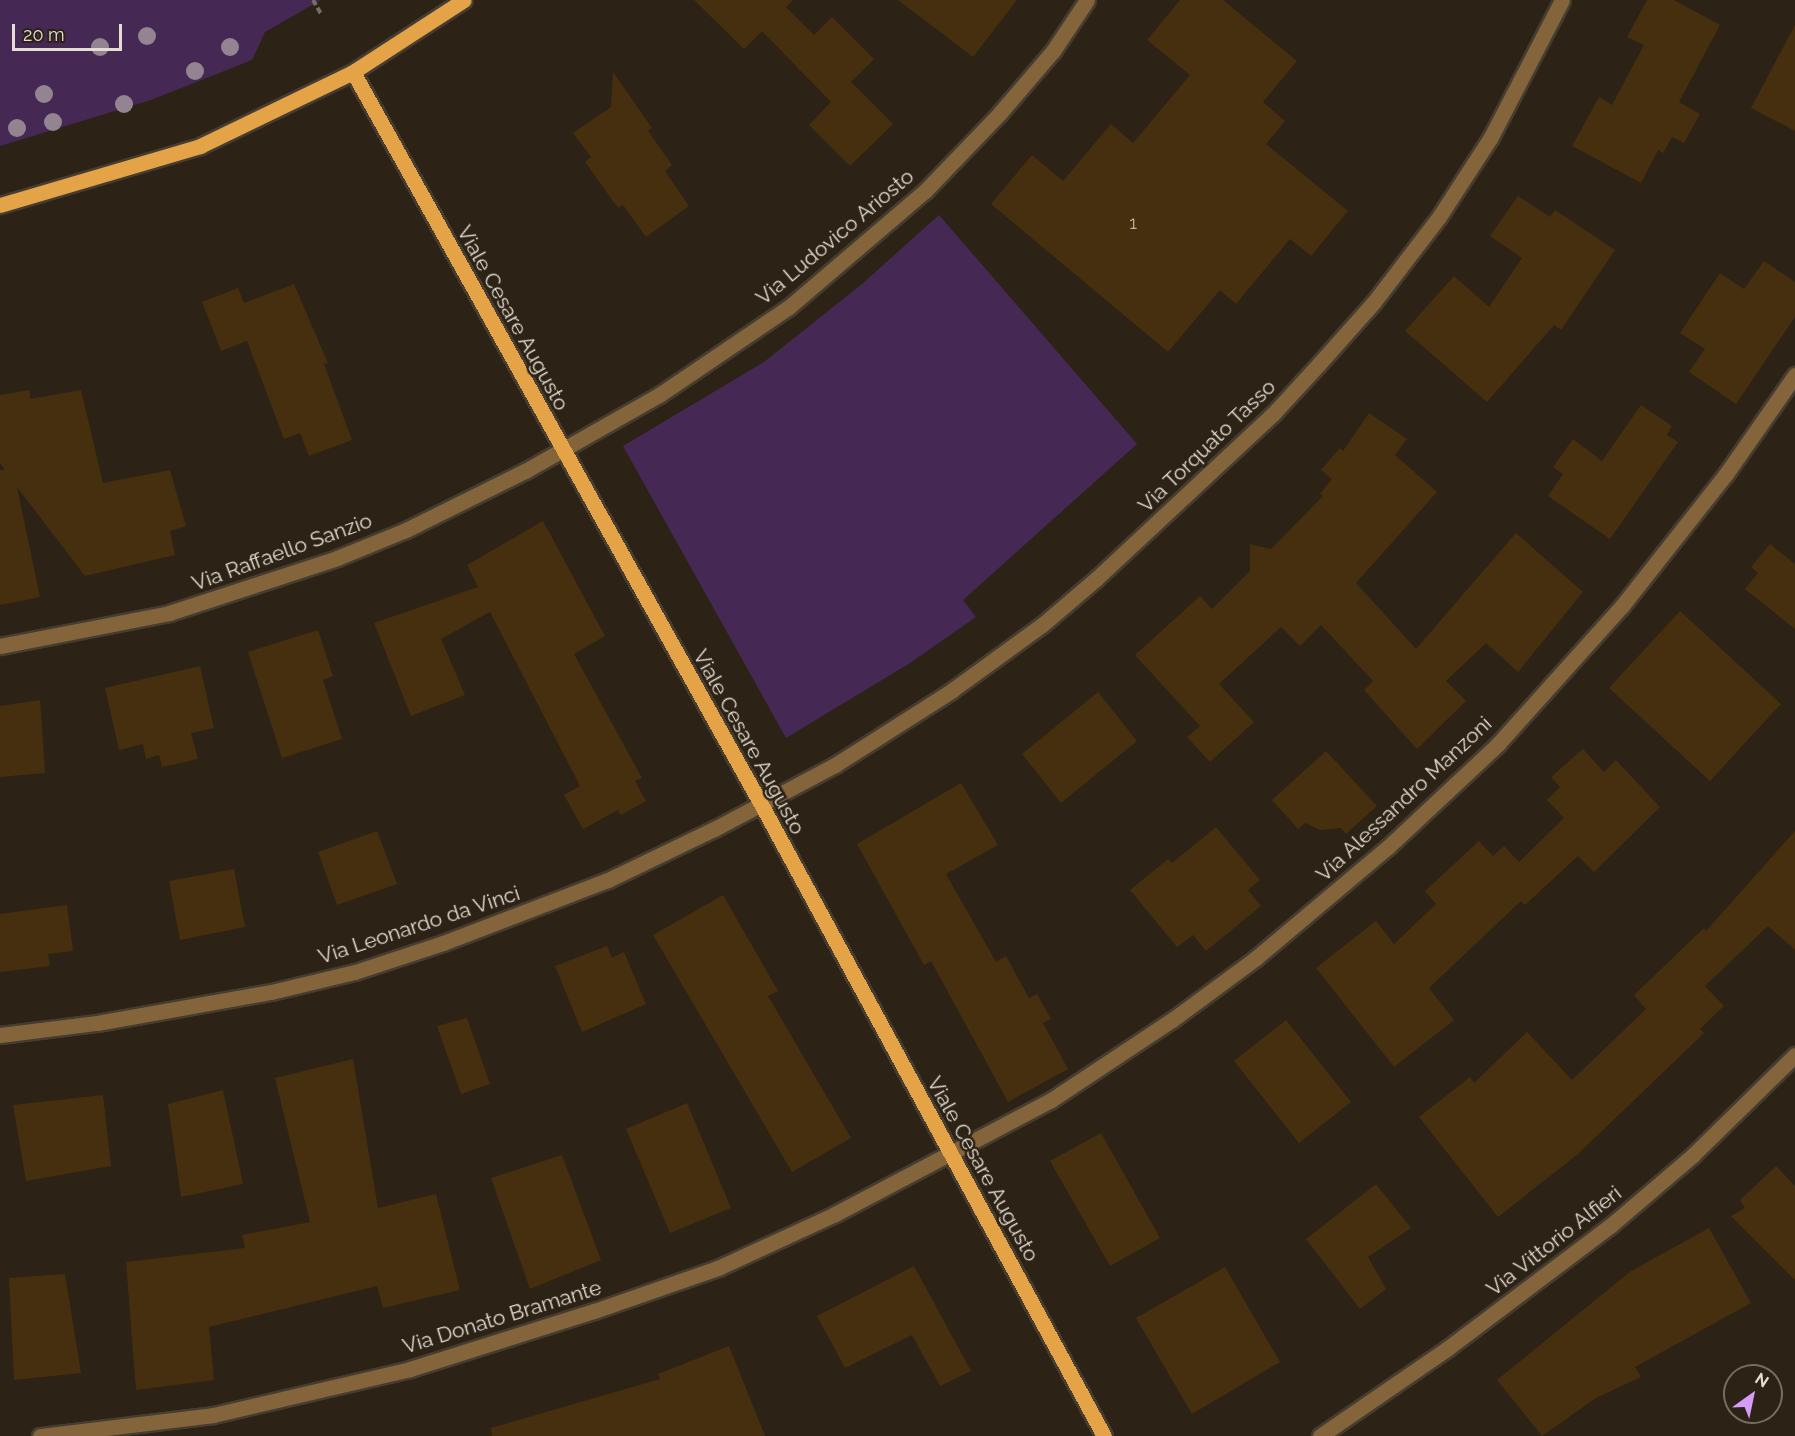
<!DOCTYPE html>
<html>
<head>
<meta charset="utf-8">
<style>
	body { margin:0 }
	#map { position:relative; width:1795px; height:1436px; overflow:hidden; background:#2c2215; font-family:Raleway,sans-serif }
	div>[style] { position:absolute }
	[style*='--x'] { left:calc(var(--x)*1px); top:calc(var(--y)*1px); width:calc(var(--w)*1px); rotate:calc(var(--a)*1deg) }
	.green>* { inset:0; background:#452954 }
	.building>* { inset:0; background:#462f0e }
	.path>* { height:4px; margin-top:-2px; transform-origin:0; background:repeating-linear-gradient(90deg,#776e63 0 6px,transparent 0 9px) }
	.roads { filter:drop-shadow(2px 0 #463c30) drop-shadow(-2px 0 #463c30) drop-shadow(0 2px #463c30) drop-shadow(0 -2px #463c30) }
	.minor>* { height:15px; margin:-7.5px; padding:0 7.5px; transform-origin:7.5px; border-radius:7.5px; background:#83643b }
	.major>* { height:15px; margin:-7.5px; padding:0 7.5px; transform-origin:7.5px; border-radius:7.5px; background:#e4a346 }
	.trees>* { width:18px; height:18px; margin:-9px; border-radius:50%; background:#948491 }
	span { translate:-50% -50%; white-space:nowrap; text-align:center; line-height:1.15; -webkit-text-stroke:5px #2c2215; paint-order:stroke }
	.number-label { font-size:18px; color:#bcb2a2 }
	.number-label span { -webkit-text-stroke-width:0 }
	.street-label { font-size:21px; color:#e4ddd4 }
	.north { position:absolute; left:1723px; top:1364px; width:60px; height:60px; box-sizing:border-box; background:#2c2215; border:2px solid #766d61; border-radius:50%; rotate:33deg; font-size:16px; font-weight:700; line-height:24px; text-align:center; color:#e4ddd4 }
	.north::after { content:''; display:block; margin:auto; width:21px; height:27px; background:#d79bf9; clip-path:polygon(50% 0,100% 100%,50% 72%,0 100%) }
	.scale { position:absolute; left:12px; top:24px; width:110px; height:27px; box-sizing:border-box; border:3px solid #e4ddd4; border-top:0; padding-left:8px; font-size:18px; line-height:21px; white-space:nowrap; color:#e4ddd4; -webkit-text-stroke:4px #2c2215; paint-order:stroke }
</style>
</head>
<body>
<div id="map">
	<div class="green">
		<i style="clip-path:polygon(0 0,321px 0,265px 32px,252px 60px,151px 100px,0 146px)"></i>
		<i style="clip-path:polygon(939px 215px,1137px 444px,963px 600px,976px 617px,910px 663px,786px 738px,623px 446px,764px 362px,862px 284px)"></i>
	</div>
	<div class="building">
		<i style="clip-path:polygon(694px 0,793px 0,786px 7px,814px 35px,832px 17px,874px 59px,851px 82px,893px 124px,850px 166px,809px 125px,831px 102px,762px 31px,744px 49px)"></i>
		<i style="clip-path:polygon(898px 0,1017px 0,973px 57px)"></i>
		<i style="clip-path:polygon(1180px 0,1223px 0,1297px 61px,1263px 102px,1285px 121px,1266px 144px,1348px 211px,1311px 256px,1290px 239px,1236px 304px,1220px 290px,1168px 352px,991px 204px,1032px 155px,1063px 181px,1111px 124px,1133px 143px,1190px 75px,1147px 40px)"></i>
		<i style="clip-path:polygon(1647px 0,1674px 0,1720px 25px,1679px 102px,1700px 114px,1684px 143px,1672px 137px,1663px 153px,1658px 150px,1641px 183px,1572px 146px,1599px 97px,1612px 105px,1644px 45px,1627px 37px)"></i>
		<i style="clip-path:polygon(1795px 25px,1795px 131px,1751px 108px)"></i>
		<i style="clip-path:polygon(613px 72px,652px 128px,648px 131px,672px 165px,665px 171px,689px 206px,646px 237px,623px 205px,618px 208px,585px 162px,591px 157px,573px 133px,611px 107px)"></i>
		<i style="clip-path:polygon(1518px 196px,1550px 217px,1555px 210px,1615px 250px,1561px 330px,1554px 325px,1487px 402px,1405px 331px,1454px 276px,1489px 307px,1522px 258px,1490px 236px)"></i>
		<i style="clip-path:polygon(1764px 261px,1795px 282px,1795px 317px,1736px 404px,1689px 372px,1705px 349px,1680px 333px,1720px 273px,1744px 289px)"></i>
		<i style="clip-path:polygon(294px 284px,328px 363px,324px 364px,352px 440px,309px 456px,300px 433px,284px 439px,247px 341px,221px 351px,202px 302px,238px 288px,244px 303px)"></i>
		<i style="clip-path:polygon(30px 390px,30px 399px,81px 390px,103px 483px,170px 470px,186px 526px,170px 531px,175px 555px,85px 576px,17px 487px,40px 597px,0 605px,0 470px,5px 470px,0 463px,0 395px)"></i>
		<i style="clip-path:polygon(1641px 405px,1672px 426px,1667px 435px,1678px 442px,1610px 539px,1548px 496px,1563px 474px,1553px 467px,1573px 439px,1602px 461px)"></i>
		<i style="clip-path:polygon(1369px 413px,1407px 439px,1395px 455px,1437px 492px,1356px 583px,1416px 649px,1516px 533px,1583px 592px,1518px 672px,1486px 643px,1446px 681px,1466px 701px,1417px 749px,1364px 690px,1373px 681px,1321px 625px,1300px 646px,1281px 627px,1219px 684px,1254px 722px,1210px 762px,1187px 737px,1200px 726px,1135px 655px,1200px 596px,1212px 609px,1250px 571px,1250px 544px,1271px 549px,1323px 496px,1320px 494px,1332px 479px,1321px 470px,1340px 448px,1343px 451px)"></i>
		<i style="clip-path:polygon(543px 521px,605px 636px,574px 654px,642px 778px,635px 781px,646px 801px,621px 815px,618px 810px,583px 829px,564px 795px,580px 786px,490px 612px,441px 639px,465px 695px,411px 716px,374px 623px,478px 587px,467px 565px)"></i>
		<i style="clip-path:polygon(1770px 544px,1795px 564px,1795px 629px,1745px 589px,1758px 573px,1751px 567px)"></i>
		<i style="clip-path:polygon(1680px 611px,1781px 704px,1710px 781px,1609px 688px)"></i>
		<i style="clip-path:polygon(318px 630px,333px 676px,323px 680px,342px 739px,282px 758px,248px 652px)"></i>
		<i style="clip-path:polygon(200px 666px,214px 728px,191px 733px,198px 759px,162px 767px,159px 755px,146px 759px,143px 744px,119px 750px,105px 688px)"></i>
		<i style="clip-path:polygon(1098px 692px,1137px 741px,1061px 803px,1022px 754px)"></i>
		<i style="clip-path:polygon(40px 700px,45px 773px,0 777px,0 706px)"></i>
		<i style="clip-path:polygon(1583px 749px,1604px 772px,1616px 760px,1660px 807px,1594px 872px,1578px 856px,1525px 905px,1521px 901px,1429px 988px,1454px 1020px,1394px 1067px,1316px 968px,1376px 921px,1394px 944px,1436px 904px,1425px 891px,1479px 841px,1493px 856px,1504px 846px,1519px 862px,1564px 818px,1547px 800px,1560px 787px,1551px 777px)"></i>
		<i style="clip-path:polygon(1326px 751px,1377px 806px,1346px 834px,1341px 828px,1320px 830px,1305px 823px,1298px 829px,1272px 800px)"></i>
		<i style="clip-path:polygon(961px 783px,998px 845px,946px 874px,996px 962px,1006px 956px,1029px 998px,1037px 994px,1051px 1019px,1043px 1023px,1068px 1069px,1008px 1102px,931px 961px,924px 965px,857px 844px)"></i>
		<i style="clip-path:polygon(1216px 827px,1260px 880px,1248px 890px,1261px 906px,1206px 951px,1193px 935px,1177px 947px,1130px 890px,1168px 859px,1172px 863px)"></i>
		<i style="clip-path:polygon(377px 831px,397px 884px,337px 905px,318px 852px)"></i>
		<i style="clip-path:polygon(1795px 831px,1795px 950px,1768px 926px,1705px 986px,1724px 1006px,1700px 1029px,1704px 1033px,1578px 1154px,1498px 1217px,1419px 1117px,1470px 1077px,1474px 1083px,1527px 1032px,1572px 1080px,1646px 1009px,1634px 995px,1704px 928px,1706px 931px)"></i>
		<i style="clip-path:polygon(234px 869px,245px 927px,180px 940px,169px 881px)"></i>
		<i style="clip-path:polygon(723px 895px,778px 991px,768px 996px,851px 1138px,792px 1172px,653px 935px)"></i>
		<i style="clip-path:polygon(67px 905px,73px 951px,48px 954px,50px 966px,0 972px,0 914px)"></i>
		<i style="clip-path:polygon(607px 946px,612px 958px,624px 952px,646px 1004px,582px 1032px,555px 966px)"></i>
		<i style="clip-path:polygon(467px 1018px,490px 1084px,461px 1094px,437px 1026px)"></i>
		<i style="clip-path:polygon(1286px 1020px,1351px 1102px,1299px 1143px,1234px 1061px)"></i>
		<i style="clip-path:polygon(353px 1059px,378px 1208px,436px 1194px,460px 1290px,383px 1308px,377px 1286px,209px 1327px,214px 1380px,136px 1390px,126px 1262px,245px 1248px,242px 1235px,310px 1222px,275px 1078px)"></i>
		<i style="clip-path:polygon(223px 1090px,243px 1184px,181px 1197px,168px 1104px)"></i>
		<i style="clip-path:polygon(103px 1095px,111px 1166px,26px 1181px,13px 1105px)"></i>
		<i style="clip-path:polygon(687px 1103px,731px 1208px,670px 1233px,626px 1129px)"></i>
		<i style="clip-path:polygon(1101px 1133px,1160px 1238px,1110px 1266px,1050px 1161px)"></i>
		<i style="clip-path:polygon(562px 1155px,601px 1260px,530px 1289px,491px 1178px)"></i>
		<i style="clip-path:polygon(1776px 1166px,1795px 1186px,1795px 1280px,1731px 1216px,1745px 1208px,1740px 1200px)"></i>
		<i style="clip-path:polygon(1376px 1184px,1411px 1228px,1368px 1257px,1386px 1289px,1360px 1309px,1306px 1239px)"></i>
		<i style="clip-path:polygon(1709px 1228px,1751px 1303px,1635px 1367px,1641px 1377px,1596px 1398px,1542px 1436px,1497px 1380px,1631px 1271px)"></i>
		<i style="clip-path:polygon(914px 1266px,971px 1371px,940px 1386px,912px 1335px,845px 1368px,817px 1316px)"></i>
		<i style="clip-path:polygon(1225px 1267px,1280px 1362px,1192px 1414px,1136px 1318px)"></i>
		<i style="clip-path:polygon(65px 1274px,81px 1373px,14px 1380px,9px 1278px)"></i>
		<i style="clip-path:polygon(729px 1346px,765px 1436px,492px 1436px,491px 1428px,660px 1379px,658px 1374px)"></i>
	</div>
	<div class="path">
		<i style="--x:313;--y:0;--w:16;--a:60"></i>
	</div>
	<div class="roads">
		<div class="minor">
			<i style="--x:0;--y:646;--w:172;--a:-11"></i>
			<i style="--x:169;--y:613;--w:177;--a:-18.1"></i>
			<i style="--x:337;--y:558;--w:74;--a:-22.1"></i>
			<i style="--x:406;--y:530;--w:133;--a:-26.4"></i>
			<i style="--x:525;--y:471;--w:154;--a:-29.6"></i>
			<i style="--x:659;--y:395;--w:157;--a:-34.1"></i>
			<i style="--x:789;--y:307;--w:179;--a:-40.5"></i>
			<i style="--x:925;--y:191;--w:107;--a:-46.1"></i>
			<i style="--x:999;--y:114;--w:83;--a:-49.4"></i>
			<i style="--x:1053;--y:51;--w:61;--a:-56.3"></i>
			<i style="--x:0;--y:1035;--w:98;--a:-7.1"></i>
			<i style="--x:97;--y:1023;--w:177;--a:-10.1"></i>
			<i style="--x:271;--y:992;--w:86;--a:-13.4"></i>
			<i style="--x:355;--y:972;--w:93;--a:-18.2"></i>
			<i style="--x:443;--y:943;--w:177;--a:-20.9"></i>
			<i style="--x:608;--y:880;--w:118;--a:-25.7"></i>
			<i style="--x:714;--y:829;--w:137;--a:-27.9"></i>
			<i style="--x:835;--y:765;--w:138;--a:-32.5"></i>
			<i style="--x:951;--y:691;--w:112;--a:-36"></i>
			<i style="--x:1042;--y:625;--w:72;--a:-40.5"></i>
			<i style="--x:1097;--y:578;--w:241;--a:-43"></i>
			<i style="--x:1273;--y:414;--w:67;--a:-47.4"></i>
			<i style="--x:1318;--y:365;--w:84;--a:-48.4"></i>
			<i style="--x:1374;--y:302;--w:107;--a:-52.6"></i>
			<i style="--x:1439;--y:217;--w:95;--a:-57"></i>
			<i style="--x:1491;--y:137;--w:154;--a:-62.6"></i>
			<i style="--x:40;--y:1436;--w:174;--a:-6.9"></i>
			<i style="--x:213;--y:1415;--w:202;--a:-13.1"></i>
			<i style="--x:410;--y:1369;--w:193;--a:-17.5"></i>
			<i style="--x:594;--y:1311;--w:133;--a:-19.2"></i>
			<i style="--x:720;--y:1267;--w:127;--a:-24.7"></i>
			<i style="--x:835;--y:1214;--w:244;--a:-27.8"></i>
			<i style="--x:1051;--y:1100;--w:145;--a:-33.5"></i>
			<i style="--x:1172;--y:1020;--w:104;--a:-36.4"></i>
			<i style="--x:1256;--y:958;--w:172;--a:-40.1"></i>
			<i style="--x:1388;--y:847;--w:151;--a:-43.1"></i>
			<i style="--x:1498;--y:744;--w:186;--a:-48.1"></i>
			<i style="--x:1622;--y:606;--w:168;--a:-51.8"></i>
			<i style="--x:1726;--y:474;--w:121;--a:-55.1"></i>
			<i style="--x:1320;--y:1436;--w:155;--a:-34.5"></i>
			<i style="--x:1448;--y:1348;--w:203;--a:-37"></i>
			<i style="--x:1610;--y:1226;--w:109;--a:-40.5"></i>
			<i style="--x:1693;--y:1155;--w:143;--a:-44.4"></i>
		</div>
		<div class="major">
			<i style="--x:353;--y:72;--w:838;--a:60.87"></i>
			<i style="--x:761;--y:804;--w:719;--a:61.51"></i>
			<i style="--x:0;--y:205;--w:209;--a:-16.4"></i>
			<i style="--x:200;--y:146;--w:170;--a:-25.8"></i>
			<i style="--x:353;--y:72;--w:132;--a:-33"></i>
		</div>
	</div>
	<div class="trees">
		<i style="left:147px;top:36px"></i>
		<i style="left:100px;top:47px"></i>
		<i style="left:230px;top:47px"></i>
		<i style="left:195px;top:71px"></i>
		<i style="left:44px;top:94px"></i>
		<i style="left:124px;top:104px"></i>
		<i style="left:53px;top:122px"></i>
		<i style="left:17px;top:128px"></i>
	</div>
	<div class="number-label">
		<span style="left:1133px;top:223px">1</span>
	</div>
	<div class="street-label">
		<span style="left:835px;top:237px;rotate:-40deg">Via Ludovico Ariosto</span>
		<span style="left:513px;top:318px;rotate:61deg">Viale Cesare Augusto</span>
		<span style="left:1207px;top:446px;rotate:-44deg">Via Torquato Tasso</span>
		<span style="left:282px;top:552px;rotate:-20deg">Via Raffaello Sanzio</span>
		<span style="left:749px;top:742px;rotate:61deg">Viale Cesare Augusto</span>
		<span style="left:1404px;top:799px;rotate:-43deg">Via Alessandro Manzoni</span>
		<span style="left:419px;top:925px;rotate:-18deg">Via Leonardo da Vinci</span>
		<span style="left:983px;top:1169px;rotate:61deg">Viale Cesare Augusto</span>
		<span style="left:1554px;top:1241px;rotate:-38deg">Via Vittorio Alfieri</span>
		<span style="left:502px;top:1317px;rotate:-17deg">Via Donato Bramante</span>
	</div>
	<div class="north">N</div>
	<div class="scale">20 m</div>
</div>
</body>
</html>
